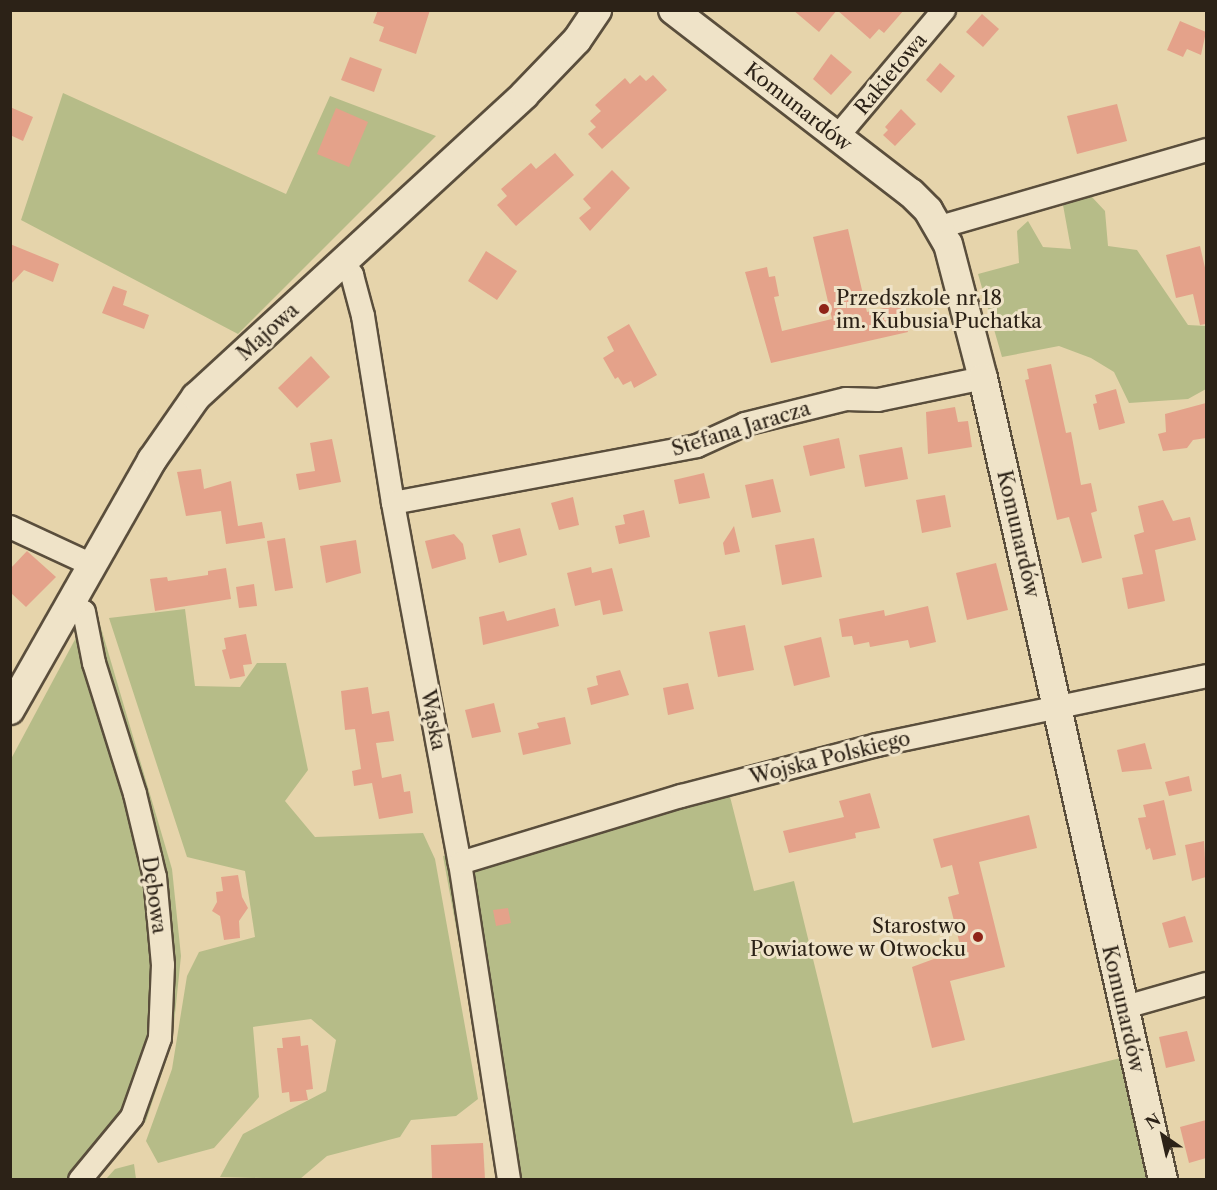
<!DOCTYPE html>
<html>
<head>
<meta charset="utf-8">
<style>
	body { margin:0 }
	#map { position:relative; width:1217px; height:1190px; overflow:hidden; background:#e6d4ab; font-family:"Libre Caslon Text",serif }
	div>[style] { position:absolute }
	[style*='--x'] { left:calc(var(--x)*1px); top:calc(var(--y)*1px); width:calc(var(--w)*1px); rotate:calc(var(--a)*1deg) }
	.green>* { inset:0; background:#b6bc88 }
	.building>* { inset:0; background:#e4a28a }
	.roads { filter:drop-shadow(2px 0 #5a4e3c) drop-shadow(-2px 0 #5a4e3c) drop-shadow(0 2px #5a4e3c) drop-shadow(0 -2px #5a4e3c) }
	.minor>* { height:22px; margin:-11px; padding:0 11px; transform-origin:11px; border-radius:11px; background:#efe3c8 }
	.tertiary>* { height:28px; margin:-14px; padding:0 14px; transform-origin:14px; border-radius:14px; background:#efe3c8 }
	.dots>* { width:16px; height:16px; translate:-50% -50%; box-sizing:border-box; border:3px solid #efe3c8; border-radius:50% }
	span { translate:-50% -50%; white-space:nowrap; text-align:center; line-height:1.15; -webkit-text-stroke:6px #efe3c8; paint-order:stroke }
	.street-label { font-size:20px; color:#2c2217 }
	.poi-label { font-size:20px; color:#2c2217 }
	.left { translate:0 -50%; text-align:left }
	.right { translate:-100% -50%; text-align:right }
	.frame { position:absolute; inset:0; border:12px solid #2c2217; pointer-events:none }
	.north { position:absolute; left:1133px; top:1106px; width:60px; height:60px; -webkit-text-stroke:4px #efe3c8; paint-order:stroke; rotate:326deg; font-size:16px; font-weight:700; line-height:24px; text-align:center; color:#2c2217 }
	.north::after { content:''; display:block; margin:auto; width:21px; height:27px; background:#2c2217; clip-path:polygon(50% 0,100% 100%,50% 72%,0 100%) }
</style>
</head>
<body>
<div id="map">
	<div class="green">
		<i style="clip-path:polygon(63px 93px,286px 194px,330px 96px,436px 136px,238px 334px,21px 220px)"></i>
		<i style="clip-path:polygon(1091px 196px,1105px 211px,1108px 246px,1137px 250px,1188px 325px,1206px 326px,1206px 389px,1188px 399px,1129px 403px,1114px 372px,1091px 358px,1059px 346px,1002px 357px,978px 274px,1019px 263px,1017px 231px,1028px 221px,1043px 247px,1071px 249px,1063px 205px)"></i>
		<i style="clip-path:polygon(94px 604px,172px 869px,181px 956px,172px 1043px,146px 1121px,96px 1179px,11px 1180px,11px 759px)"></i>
		<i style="clip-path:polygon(185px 609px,195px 686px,240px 687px,257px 663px,286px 663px,308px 770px,285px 801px,315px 837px,423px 833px,435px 859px,478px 1099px,456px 1116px,411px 1120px,400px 1137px,327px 1156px,300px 1179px,220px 1177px,243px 1134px,326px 1091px,336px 1040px,311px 1019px,253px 1027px,259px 1097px,214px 1148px,158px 1163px,146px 1141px,172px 1069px,187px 976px,199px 952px,255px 937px,245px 871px,187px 857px,109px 618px)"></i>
		<i style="clip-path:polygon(725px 777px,754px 891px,794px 881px,853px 1123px,1133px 1055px,1168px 1179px,502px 1179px,443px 856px)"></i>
		<i style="clip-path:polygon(134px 1164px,136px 1179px,106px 1179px,115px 1169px)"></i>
	</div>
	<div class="building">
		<i style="clip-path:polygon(378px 10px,430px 10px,416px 54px,379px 41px,384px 27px,373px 23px)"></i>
		<i style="clip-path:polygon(793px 10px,837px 10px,819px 32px)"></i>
		<i style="clip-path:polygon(837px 10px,904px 10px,884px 33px,879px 29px,870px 39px)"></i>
		<i style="clip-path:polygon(982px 14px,999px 29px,983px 47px,966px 32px)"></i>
		<i style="clip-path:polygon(1180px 21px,1206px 32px,1201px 55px,1187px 49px,1183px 57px,1167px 50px)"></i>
		<i style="clip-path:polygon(831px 54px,852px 72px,831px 95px,813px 79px)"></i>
		<i style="clip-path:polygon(350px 57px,382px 69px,374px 92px,341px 80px)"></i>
		<i style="clip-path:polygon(940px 63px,955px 76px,941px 93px,926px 80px)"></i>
		<i style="clip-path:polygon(640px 75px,646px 81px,653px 75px,667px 90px,602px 149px,588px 134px,596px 127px,590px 121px,601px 111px,595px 105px,625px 78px,630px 84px)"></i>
		<i style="clip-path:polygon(1117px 104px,1127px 141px,1077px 154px,1067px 116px)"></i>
		<i style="clip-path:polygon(10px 107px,33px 117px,23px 141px,10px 135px)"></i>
		<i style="clip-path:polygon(336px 108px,368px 122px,349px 167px,317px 154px)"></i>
		<i style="clip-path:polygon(901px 109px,916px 124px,895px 146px,883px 135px,888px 130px,885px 127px)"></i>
		<i style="clip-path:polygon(555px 153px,574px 175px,516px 226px,497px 205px,507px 196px,501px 189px,531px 163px,536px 169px)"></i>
		<i style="clip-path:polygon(612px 170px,630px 188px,590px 231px,579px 218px,591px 208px,583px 199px)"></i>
		<i style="clip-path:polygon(848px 229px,867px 312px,901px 304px,908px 332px,771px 363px,745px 272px,767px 267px,769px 277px,775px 276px,779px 296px,774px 297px,782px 331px,832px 319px,813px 237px)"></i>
		<i style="clip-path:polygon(10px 244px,59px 264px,53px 282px,24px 270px,10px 285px)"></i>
		<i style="clip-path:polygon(1200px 246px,1206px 272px,1206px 324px,1200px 325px,1193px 294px,1176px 298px,1166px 255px)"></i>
		<i style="clip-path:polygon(486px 251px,517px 271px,497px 300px,468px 281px)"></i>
		<i style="clip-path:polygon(113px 286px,127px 291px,123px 305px,149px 315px,144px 329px,102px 313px)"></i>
		<i style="clip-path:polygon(629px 324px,657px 375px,634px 388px,631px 381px,623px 385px,618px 377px,615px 379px,603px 358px,614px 351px,607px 337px)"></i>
		<i style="clip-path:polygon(311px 356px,330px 377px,297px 408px,278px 388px)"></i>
		<i style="clip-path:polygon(1051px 364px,1066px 433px,1071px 432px,1081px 485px,1091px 483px,1097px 511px,1091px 513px,1102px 558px,1082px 563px,1069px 517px,1057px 520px,1025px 380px,1029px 379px,1027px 369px)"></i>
		<i style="clip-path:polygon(1116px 389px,1125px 423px,1099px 430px,1093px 404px,1097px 403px,1095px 395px)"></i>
		<i style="clip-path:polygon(1206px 403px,1206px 438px,1193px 440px,1187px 448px,1163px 451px,1158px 434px,1166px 432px,1165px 414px)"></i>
		<i style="clip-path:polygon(955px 407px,958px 422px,968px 421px,972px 447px,928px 454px,926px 412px)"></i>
		<i style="clip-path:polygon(839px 438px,845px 468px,810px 476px,803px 446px)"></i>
		<i style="clip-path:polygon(332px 439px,341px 482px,299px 490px,296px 474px,315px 471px,310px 443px)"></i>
		<i style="clip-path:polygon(902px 447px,908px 479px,865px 487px,859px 455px)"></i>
		<i style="clip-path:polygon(201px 469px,204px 489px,231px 481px,238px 526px,262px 522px,265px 538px,226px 544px,221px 511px,186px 516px,177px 472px)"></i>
		<i style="clip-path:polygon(704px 473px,710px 498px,679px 504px,674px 480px)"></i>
		<i style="clip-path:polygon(773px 479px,781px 512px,752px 518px,745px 485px)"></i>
		<i style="clip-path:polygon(945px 495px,951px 527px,922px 533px,916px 500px)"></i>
		<i style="clip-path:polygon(573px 497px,579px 525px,559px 530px,551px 503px)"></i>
		<i style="clip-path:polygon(1163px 500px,1173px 521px,1190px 517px,1196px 540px,1155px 550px,1165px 601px,1128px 609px,1122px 578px,1143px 574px,1134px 535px,1144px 532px,1138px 506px)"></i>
		<i style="clip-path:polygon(644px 510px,650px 537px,619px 544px,615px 526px,625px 524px,623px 515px)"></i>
		<i style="clip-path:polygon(734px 526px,740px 552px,725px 555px,723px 543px)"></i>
		<i style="clip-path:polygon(520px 528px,527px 555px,499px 563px,492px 535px)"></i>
		<i style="clip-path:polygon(454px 534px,463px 544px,466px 559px,432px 569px,425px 541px)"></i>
		<i style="clip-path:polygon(285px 538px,293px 588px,275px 591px,267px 541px)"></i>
		<i style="clip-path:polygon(814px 538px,822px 577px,782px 585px,775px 545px)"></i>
		<i style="clip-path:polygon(356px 540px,361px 573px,326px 583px,320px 546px)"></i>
		<i style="clip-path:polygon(27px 551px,56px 577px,26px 607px,10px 592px,10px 569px)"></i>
		<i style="clip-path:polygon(996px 563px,1008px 610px,967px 620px,956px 573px)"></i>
		<i style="clip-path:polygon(591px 567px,592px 573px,612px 568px,623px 611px,603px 615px,600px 600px,575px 606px,567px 573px)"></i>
		<i style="clip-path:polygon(226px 568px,231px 599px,155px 611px,150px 579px,167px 577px,168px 581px,208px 575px,208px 571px)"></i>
		<i style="clip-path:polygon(254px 584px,257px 606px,239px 608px,236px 587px)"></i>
		<i style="clip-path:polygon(928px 606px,936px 642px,910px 648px,908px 640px,870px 647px,869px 642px,854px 645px,852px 636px,842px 637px,839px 619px,884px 610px,885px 616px)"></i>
		<i style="clip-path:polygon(555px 608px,559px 626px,483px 645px,479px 617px,504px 611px,507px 621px)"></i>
		<i style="clip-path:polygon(745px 625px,754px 670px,718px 677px,709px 632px)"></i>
		<i style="clip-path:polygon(246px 634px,252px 664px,243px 665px,245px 676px,230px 679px,222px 650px,226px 649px,224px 638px)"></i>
		<i style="clip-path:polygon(821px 637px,830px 677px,794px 686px,784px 646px)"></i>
		<i style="clip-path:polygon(620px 670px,629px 695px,591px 705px,587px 688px,598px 685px,596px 676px)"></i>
		<i style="clip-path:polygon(688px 683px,694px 709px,668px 715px,663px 688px)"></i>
		<i style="clip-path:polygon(368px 687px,372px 714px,389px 711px,394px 741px,376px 743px,382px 778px,401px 774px,404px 792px,410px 791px,413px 813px,379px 819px,372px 783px,354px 786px,352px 771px,361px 769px,355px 729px,345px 730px,341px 691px)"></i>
		<i style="clip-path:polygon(494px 703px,501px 732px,472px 738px,465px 710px)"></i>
		<i style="clip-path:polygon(565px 717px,571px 744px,523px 755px,518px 733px,539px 728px,537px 723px)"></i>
		<i style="clip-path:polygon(1145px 743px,1152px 769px,1122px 772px,1117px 750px)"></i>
		<i style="clip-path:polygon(1189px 776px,1192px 791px,1169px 796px,1165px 782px)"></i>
		<i style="clip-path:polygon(870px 793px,880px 828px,855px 833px,856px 838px,789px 853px,783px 831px,844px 817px,839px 801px)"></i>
		<i style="clip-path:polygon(1164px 800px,1176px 855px,1153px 860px,1150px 848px,1146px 850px,1138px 818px,1146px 817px,1143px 805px)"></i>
		<i style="clip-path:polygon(1029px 815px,1037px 848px,979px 862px,1005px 967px,950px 981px,965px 1040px,932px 1048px,912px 967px,961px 949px,948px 897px,959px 894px,952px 865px,941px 868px,933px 839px)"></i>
		<i style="clip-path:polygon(1204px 841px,1206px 877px,1192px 881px,1185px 845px)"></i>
		<i style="clip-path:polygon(238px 875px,242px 897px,248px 908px,239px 921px,240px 938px,224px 940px,220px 916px,212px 911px,217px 902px,216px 892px,223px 891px,221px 877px)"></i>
		<i style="clip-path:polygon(508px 908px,511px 923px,496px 926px,493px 910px)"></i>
		<i style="clip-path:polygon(1185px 916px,1193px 942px,1169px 948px,1162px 923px)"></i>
		<i style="clip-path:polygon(1187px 1031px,1195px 1061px,1166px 1068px,1159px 1037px)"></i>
		<i style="clip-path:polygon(300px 1036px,301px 1046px,308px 1045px,313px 1089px,306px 1090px,308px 1100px,290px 1102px,289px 1092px,282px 1093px,277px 1048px,283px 1048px,282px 1038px)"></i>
		<i style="clip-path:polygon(1206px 1120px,1206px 1158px,1189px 1163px,1180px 1127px)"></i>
		<i style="clip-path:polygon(483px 1143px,485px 1179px,432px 1179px,431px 1145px)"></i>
	</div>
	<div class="roads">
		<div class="minor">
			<i style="--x:837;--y:137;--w:166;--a:-49.9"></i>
			<i style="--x:940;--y:227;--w:277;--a:-16.1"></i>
			<i style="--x:344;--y:264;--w:14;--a:54"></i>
			<i style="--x:352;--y:275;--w:42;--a:75"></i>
			<i style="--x:363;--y:316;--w:189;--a:80.9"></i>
			<i style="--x:393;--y:503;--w:366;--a:79.5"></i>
			<i style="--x:460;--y:863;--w:321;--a:81.2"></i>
			<i style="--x:393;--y:503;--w:309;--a:-10.6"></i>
			<i style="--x:697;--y:446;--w:53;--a:-24.6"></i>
			<i style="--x:745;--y:424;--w:104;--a:-13.9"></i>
			<i style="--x:846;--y:399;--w:32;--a:2"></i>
			<i style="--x:878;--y:400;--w:107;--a:-11.8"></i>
			<i style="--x:10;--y:527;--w:88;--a:24.8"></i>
			<i style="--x:69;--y:603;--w:17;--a:31"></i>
			<i style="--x:84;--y:612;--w:52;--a:78.9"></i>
			<i style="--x:94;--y:663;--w:137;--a:72.6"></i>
			<i style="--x:135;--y:794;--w:85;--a:76.5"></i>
			<i style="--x:155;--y:877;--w:88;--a:84.8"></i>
			<i style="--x:163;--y:965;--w:73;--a:92.4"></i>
			<i style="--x:160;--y:1038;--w:84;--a:109.5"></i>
			<i style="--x:132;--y:1117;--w:82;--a:129.5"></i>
			<i style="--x:460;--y:863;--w:231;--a:-16.9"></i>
			<i style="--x:681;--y:796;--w:203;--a:-14.6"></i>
			<i style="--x:877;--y:745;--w:336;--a:-11.8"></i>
			<i style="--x:1122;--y:1008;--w:87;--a:-15.9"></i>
		</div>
		<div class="tertiary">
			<i style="--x:673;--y:10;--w:300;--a:37.6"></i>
			<i style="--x:911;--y:193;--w:24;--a:45"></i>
			<i style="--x:928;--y:210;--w:39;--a:60"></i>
			<i style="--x:948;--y:244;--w:138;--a:75.4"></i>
			<i style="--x:983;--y:378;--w:822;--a:77.35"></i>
			<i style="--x:10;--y:710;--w:288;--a:-60.4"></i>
			<i style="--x:152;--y:460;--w:77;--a:-55.1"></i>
			<i style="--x:196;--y:397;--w:446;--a:-42.6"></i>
			<i style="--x:524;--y:95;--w:76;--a:-46.1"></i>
			<i style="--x:577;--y:40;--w:36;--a:-56"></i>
		</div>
	</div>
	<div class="dots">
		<i style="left:824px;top:309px;background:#8f2418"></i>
		<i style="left:978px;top:937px;background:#8f2418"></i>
	</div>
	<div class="street-label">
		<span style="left:891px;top:74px;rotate:-50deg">Rakietowa</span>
		<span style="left:798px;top:107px;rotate:38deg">Komunardów</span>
		<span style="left:268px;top:332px;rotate:-42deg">Majowa</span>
		<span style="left:741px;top:429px;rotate:-17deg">Stefana Jaracza</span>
		<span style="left:1018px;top:534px;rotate:77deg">Komunardów</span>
		<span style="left:433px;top:720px;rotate:79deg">Wąska</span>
		<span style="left:830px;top:758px;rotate:-14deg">Wojska Polskiego</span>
		<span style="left:154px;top:895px;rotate:82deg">Dębowa</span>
		<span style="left:1123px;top:1009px;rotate:77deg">Komunardów</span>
	</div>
	<div class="poi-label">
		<span class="left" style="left:836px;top:310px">Przedszkole nr 18<br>im. Kubusia Puchatka</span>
		<span class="right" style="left:966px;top:938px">Starostwo<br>Powiatowe w Otwocku</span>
	</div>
	<div class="frame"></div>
	<div class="north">N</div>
</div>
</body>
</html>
